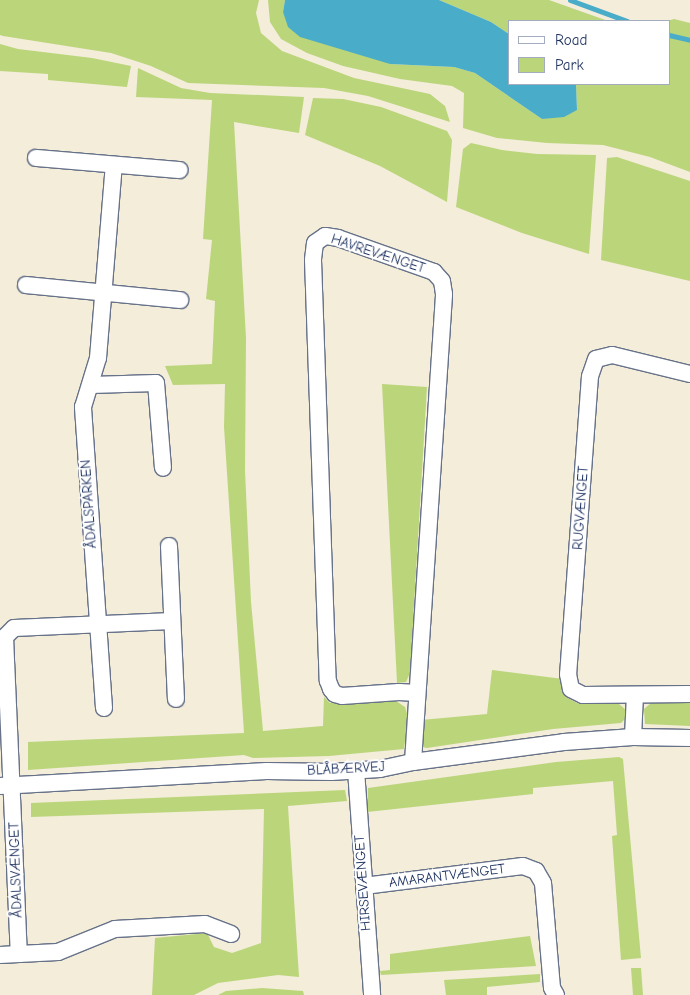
<!DOCTYPE html>
<html>
<head>
<meta charset="utf-8">
<style>
	body { margin:0 }
	#map { position:relative; width:690px; height:995px; overflow:hidden; background:#f3edd9; font-family:"Comic Neue",sans-serif }
	div>[style] { position:absolute }
	[style*='--x'] { left:calc(var(--x)*1px); top:calc(var(--y)*1px); width:calc(var(--w)*1px); rotate:calc(var(--a)*1deg) }
	.green>* { inset:0; background:#bbd57b }
	.water>* { inset:0; background:#49acc8 }
	.stream>* { height:5px; margin:-2.5px; padding:0 2.5px; transform-origin:2.5px; border-radius:2.5px; background:#49acc8 }
	.roads { filter:drop-shadow(1px 0 #677289) drop-shadow(-1px 0 #677289) drop-shadow(0 1px #677289) drop-shadow(0 -1px #677289) }
	.street>* { height:16px; margin:-8px; padding:0 8px; transform-origin:8px; border-radius:8px; background:#fff }
	span { translate:-50% -50%; white-space:nowrap; text-align:center; line-height:1.15; -webkit-text-stroke:4px #fff; paint-order:stroke }
	.street-label { font-size:14px; color:#1b2f5e }
	.legend { position:absolute; left:508px; top:20px; width:162px; height:65px; box-sizing:border-box; background:#fff; border:1px solid #a4acbf; margin:0; padding:6px 9px; list-style:none; font-size:15px; color:#1b2f5e }
	.legend li { display:flex; align-items:center; gap:10px; height:25px }
	.legend b { width:25px; border:1px solid #a4acbf }
</style>
</head>
<body>
<div id="map">
	<div class="green">
		<i style="clip-path:polygon(0 0,259px 0,256px 13px,261px 33px,282px 51px,354px 78px,430px 94px,445px 106px,450px 122px,368px 96px,324px 88px,188px 83px,151px 66px,111px 53px,3px 36px,0 35px)"></i>
		<i style="clip-path:polygon(268px 0,285px 0,283px 12px,390px 64px,454px 67px,475px 73px,542px 119px,577px 110px,576px 84px,669px 84px,667px 21px,674px 19px,690px 23px,690px 172px,650px 157px,603px 145px,547px 143px,497px 138px,463px 128px,464px 93px,452px 86px,400px 79px,343px 66px,307px 53px,281px 39px,270px 22px)"></i>
		<i style="clip-path:polygon(439px 0,549px 0,608px 21px,509px 21px,509px 34px,491px 22px)"></i>
		<i style="clip-path:polygon(0 44px,18px 49px,92px 58px,131px 66px,127px 87px,48px 80px,48px 74px,0 71px)"></i>
		<i style="clip-path:polygon(138px 68px,181px 88px,210px 93px,304px 97px,299px 133px,234px 122px,246px 338px,245px 471px,251px 602px,263px 731px,323px 726px,324px 697px,330px 703px,338px 703px,396px 701px,405px 707px,408px 717px,404px 749px,329px 756px,253px 758px,244px 755px,28px 770px,28px 742px,244px 733px,224px 427px,225px 384px,173px 385px,165px 366px,212px 364px,215px 301px,206px 299px,212px 240px,203px 239px,212px 100px,136px 97px)"></i>
		<i style="clip-path:polygon(313px 98px,343px 99px,381px 107px,447px 131px,452px 140px,447px 202px,380px 166px,305px 135px)"></i>
		<i style="clip-path:polygon(471px 143px,502px 150px,537px 154px,596px 155px,589px 254px,522px 233px,456px 207px,463px 149px)"></i>
		<i style="clip-path:polygon(617px 157px,690px 181px,690px 281px,601px 260px,607px 158px)"></i>
		<i style="clip-path:polygon(382px 384px,427px 387px,410px 673px,406px 682px,397px 683px)"></i>
		<i style="clip-path:polygon(492px 670px,563px 679px,566px 697px,579px 704px,618px 703px,627px 711px,626px 718px,621px 723px,553px 729px,427px 748px,422px 747px,421px 720px,487px 714px)"></i>
		<i style="clip-path:polygon(690px 702px,690px 726px,645px 724px,644px 709px,651px 703px)"></i>
		<i style="clip-path:polygon(619px 757px,623px 759px,641px 958px,621px 960px,612px 836px,617px 835px,613px 781px,533px 788px,533px 794px,367px 812px,368px 788px,556px 762px)"></i>
		<i style="clip-path:polygon(345px 790px,347px 801px,288px 806px,299px 977px,278px 975px,218px 983px,194px 995px,152px 995px,155px 938px,207px 933px,214px 947px,232px 953px,261px 943px,264px 809px,31px 817px,31px 803px)"></i>
		<i style="clip-path:polygon(530px 936px,536px 966px,381px 975px,380px 971px,390px 970px,390px 954px)"></i>
		<i style="clip-path:polygon(631px 968px,641px 968px,643px 995px,633px 995px)"></i>
		<i style="clip-path:polygon(540px 974px,540px 982px,487px 987px,487px 995px,446px 995px,444px 980px)"></i>
		<i style="clip-path:polygon(262px 988px,303px 991px,304px 995px,218px 995px,226px 991px)"></i>
	</div>
	<div class="water">
		<i style="clip-path:polygon(285px 0,439px 0,491px 22px,509px 34px,509px 84px,576px 84px,577px 110px,564px 117px,542px 119px,475px 73px,454px 67px,390px 64px,300px 37px,288px 27px,283px 12px)"></i>
	</div>
	<div class="stream">
		<i style="--x:570;--y:0;--w:61;--a:20.2"></i>
		<i style="--x:669;--y:35;--w:22;--a:13"></i>
	</div>
	<div class="roads">
		<div class="street">
			<i style="--x:36;--y:158;--w:144;--a:4.8"></i>
			<i style="--x:26;--y:285;--w:155;--a:5.6"></i>
			<i style="--x:690;--y:374;--w:80;--a:-166.3"></i>
			<i style="--x:612;--y:355;--w:16;--a:166"></i>
			<i style="--x:596;--y:359;--w:18;--a:109"></i>
			<i style="--x:590;--y:376;--w:299;--a:94.2"></i>
			<i style="--x:568;--y:674;--w:15;--a:79"></i>
			<i style="--x:571;--y:689;--w:13;--a:27"></i>
			<i style="--x:583;--y:695;--w:107;--a:-0.5"></i>
			<i style="--x:91;--y:385;--w:65;--a:-1.8"></i>
			<i style="--x:156;--y:383;--w:85;--a:85.3"></i>
			<i style="--x:169;--y:546;--w:153;--a:87.4"></i>
			<i style="--x:172;--y:621;--w:158;--a:177.5"></i>
			<i style="--x:14;--y:628;--w:13;--a:135"></i>
			<i style="--x:5;--y:637;--w:317;--a:87.5"></i>
			<i style="--x:19;--y:954;--w:39;--a:-3"></i>
			<i style="--x:58;--y:952;--w:61;--a:-22"></i>
			<i style="--x:115;--y:929;--w:90;--a:-3.2"></i>
			<i style="--x:205;--y:924;--w:28;--a:21"></i>
			<i style="--x:104;--y:708;--w:302;--a:-94"></i>
			<i style="--x:83;--y:407;--w:51;--a:-73"></i>
			<i style="--x:98;--y:358;--w:194;--a:-85.3"></i>
			<i style="--x:633;--y:737;--w:42;--a:-87.3"></i>
			<i style="--x:413;--y:762;--w:469;--a:-86.2"></i>
			<i style="--x:444;--y:294;--w:13;--a:-99"></i>
			<i style="--x:442;--y:281;--w:12;--a:-132"></i>
			<i style="--x:434;--y:272;--w:102;--a:-160.5"></i>
			<i style="--x:338;--y:238;--w:13;--a:-171"></i>
			<i style="--x:325;--y:236;--w:12;--a:145"></i>
			<i style="--x:315;--y:243;--w:17;--a:97"></i>
			<i style="--x:313;--y:260;--w:421;--a:88"></i>
			<i style="--x:328;--y:681;--w:9;--a:69"></i>
			<i style="--x:331;--y:689;--w:6;--a:51"></i>
			<i style="--x:335;--y:694;--w:7;--a:16"></i>
			<i style="--x:342;--y:696;--w:57;--a:-4"></i>
			<i style="--x:399;--y:692;--w:18;--a:3"></i>
			<i style="--x:356;--y:770;--w:226;--a:85.9"></i>
			<i style="--x:0;--y:786;--w:267;--a:-3.2"></i>
			<i style="--x:267;--y:771;--w:64;--a:0.9"></i>
			<i style="--x:331;--y:772;--w:49;--a:-3.5"></i>
			<i style="--x:380;--y:769;--w:34;--a:-12"></i>
			<i style="--x:413;--y:762;--w:152;--a:-7.5"></i>
			<i style="--x:564;--y:742;--w:69;--a:-4.1"></i>
			<i style="--x:633;--y:737;--w:57;--a:1"></i>
			<i style="--x:364;--y:886;--w:160;--a:-7.2"></i>
			<i style="--x:523;--y:866;--w:14;--a:21"></i>
			<i style="--x:536;--y:871;--w:14;--a:60"></i>
			<i style="--x:543;--y:883;--w:105;--a:85.1"></i>
			<i style="--x:552;--y:988;--w:8;--a:60"></i>
			<i style="--x:0;--y:955;--w:19;--a:-3"></i>
		</div>
	</div>
	<div class="street-label">
		<span style="left:378px;top:254px;rotate:18deg">HAVREVÆNGET</span>
		<span style="left:89px;top:504px;rotate:-94deg">ÅDALSPARKEN</span>
		<span style="left:581px;top:508px;rotate:-86deg">RUGVÆNGET</span>
		<span style="left:346px;top:769px;rotate:-3deg">BLÅBÆRVEJ</span>
		<span style="left:16px;top:870px;rotate:-92deg">ÅDALSVÆNGET</span>
		<span style="left:447px;top:876px;rotate:-7deg">AMARANTVÆNGET</span>
		<span style="left:363px;top:883px;rotate:-94deg">HIRSEVÆNGET</span>
	</div>
	<ul class="legend">
	<li><b style="height:6px;background:#fff"></b>Road</li>
	<li><b style="height:14px;background:#bbd57b"></b>Park</li>
	</ul>
</div>
</body>
</html>
